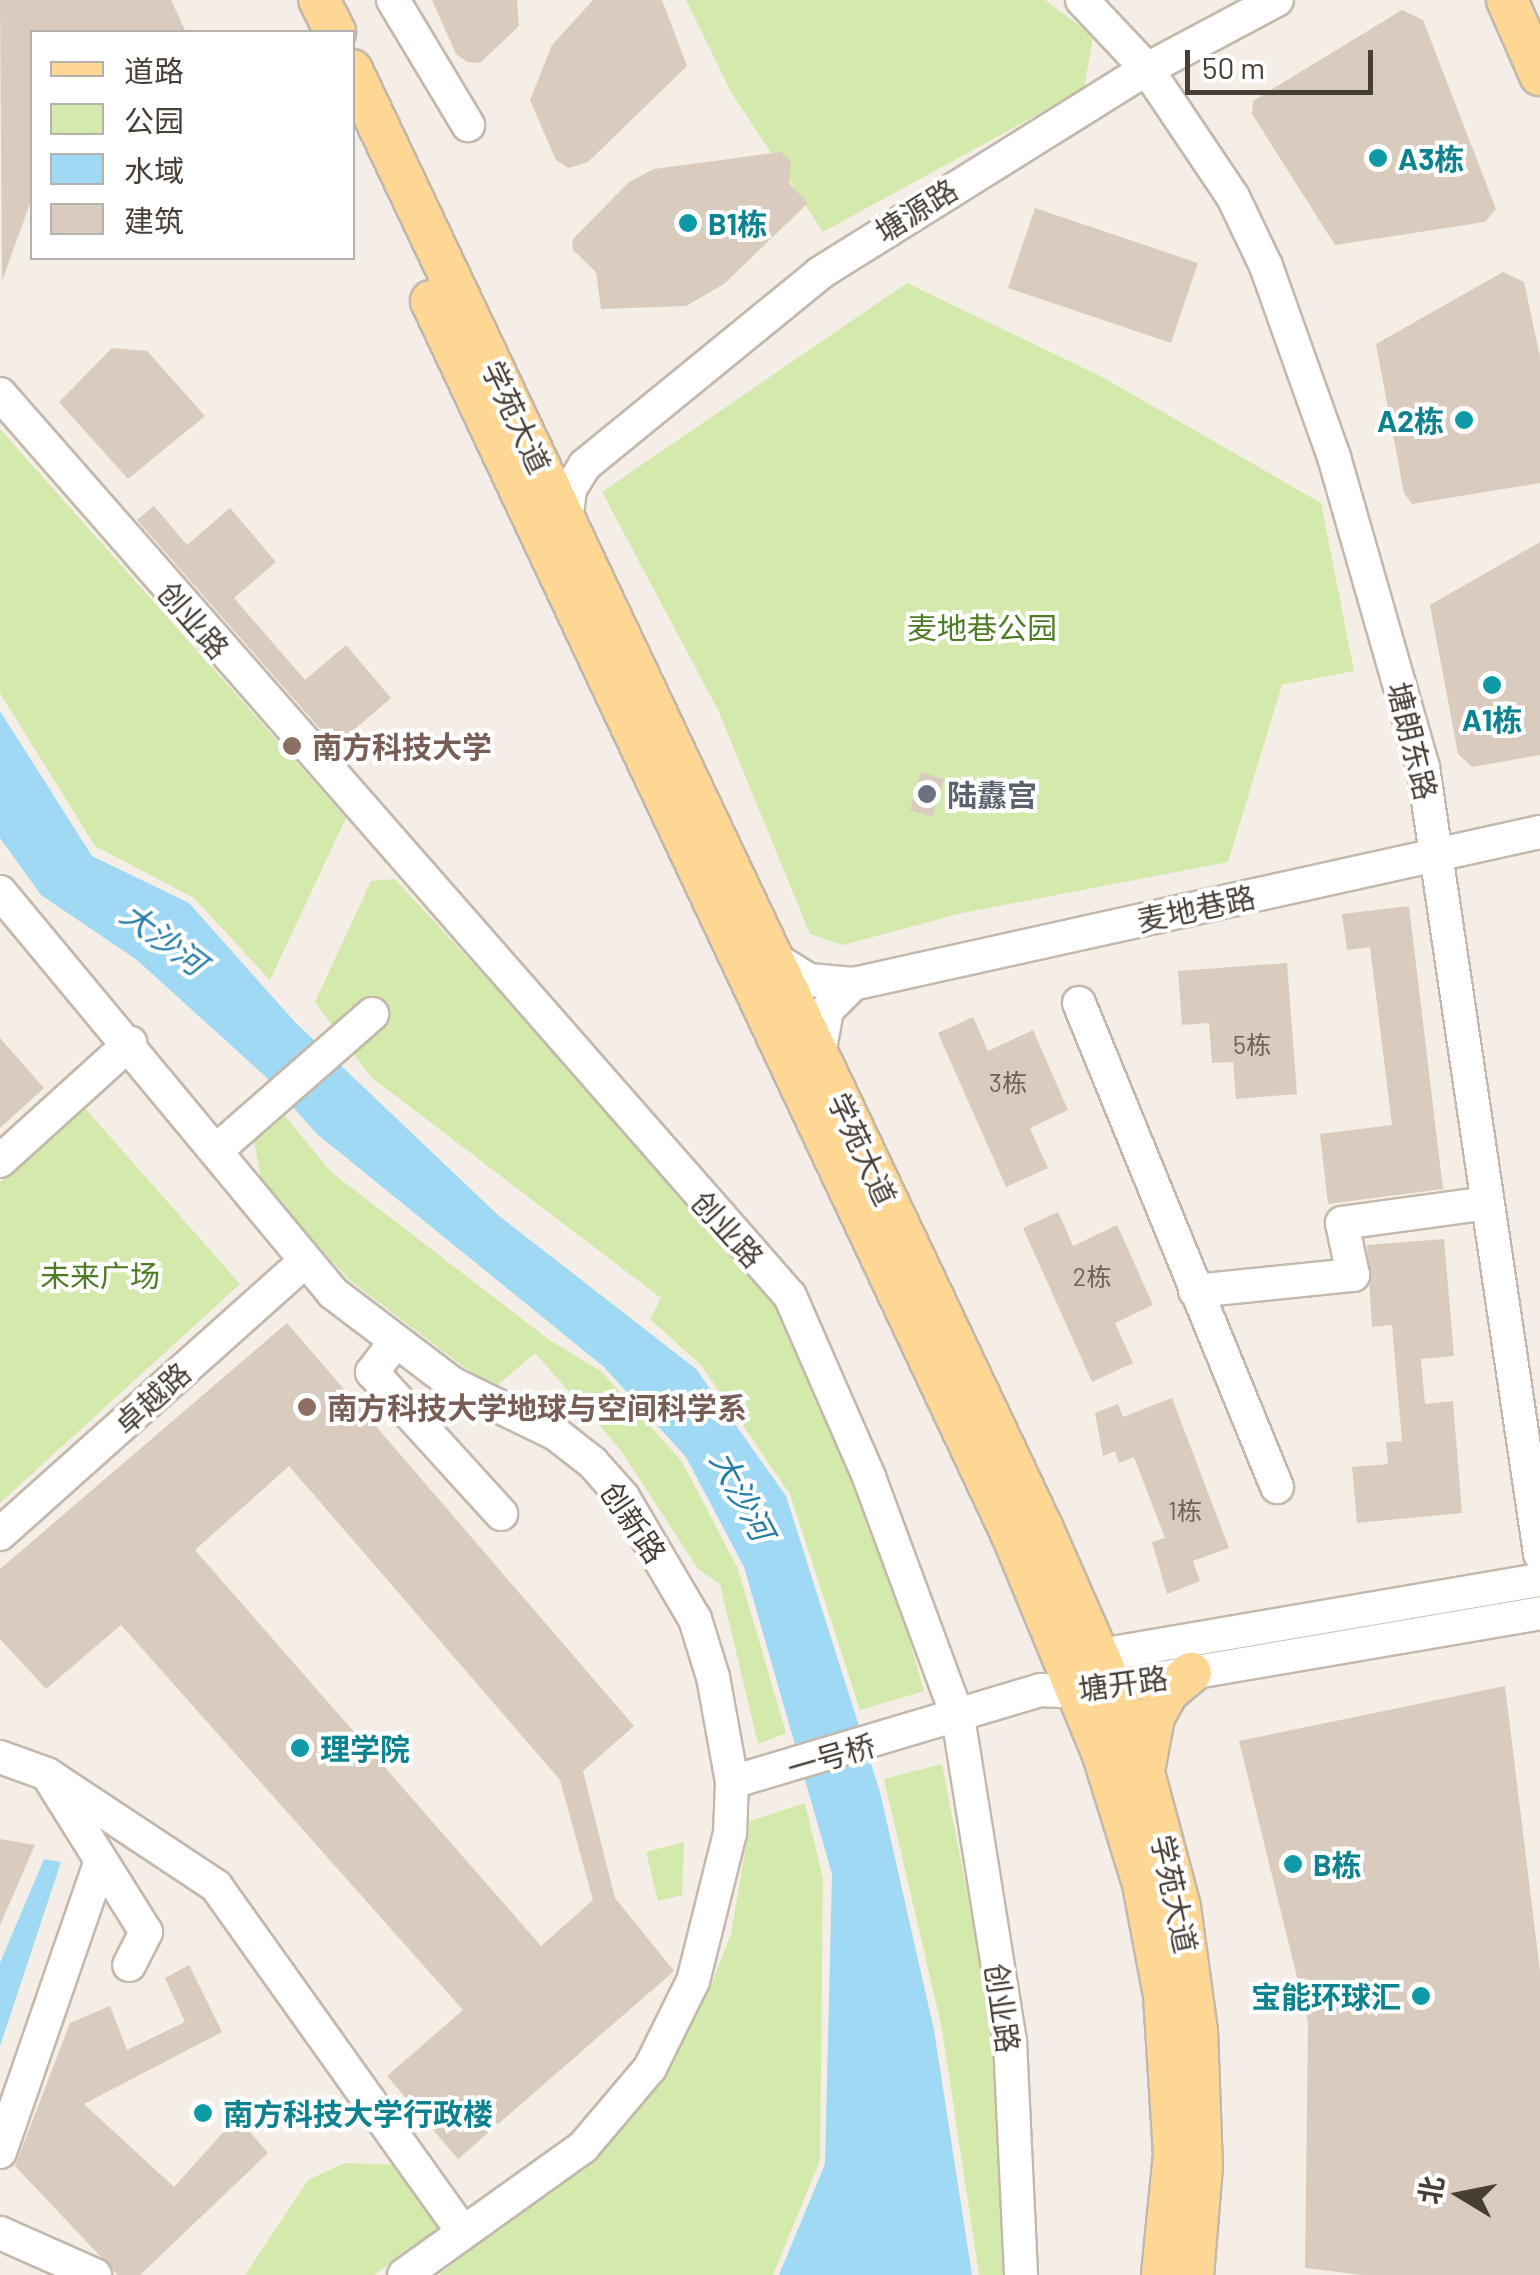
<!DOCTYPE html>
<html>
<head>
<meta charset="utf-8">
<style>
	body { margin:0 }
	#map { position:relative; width:1540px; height:2275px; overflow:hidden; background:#f4eee6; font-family:Barlow,"Noto Sans SC",sans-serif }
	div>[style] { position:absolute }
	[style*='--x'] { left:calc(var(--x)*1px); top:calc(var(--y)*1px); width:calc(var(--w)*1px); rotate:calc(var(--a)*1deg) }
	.green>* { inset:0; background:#d4eaac }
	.water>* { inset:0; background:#9fd9f4 }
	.building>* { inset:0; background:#d9ccbe }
	.roads { filter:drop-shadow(2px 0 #c3b8ab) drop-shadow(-2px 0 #c3b8ab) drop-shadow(0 2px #c3b8ab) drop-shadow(0 -2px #c3b8ab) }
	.minor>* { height:32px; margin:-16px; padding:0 16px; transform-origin:16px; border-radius:16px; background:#fff }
	.major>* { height:40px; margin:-20px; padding:0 20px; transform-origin:20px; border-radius:20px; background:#ffd794 }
	.dots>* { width:28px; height:28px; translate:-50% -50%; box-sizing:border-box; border:5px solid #fff; border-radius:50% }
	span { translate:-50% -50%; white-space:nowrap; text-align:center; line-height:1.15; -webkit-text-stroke:8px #fff; paint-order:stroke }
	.number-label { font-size:25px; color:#6c6257 }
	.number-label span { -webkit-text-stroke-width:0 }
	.culture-label { font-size:30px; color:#0d838f; font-weight:700 }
	.left { translate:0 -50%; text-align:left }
	.right { translate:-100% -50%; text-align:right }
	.street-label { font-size:30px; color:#473e35 }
	.park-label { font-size:30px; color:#4e7c25 }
	.education-label { font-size:30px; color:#785e54; font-weight:700 }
	.worship-label { font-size:30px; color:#5b616d; font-weight:700 }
	.water-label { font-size:32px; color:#267da7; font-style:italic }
	.legend { position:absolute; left:30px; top:30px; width:325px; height:230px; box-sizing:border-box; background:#fff; border:2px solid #b5b2ae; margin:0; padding:12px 18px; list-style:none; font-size:30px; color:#473e35 }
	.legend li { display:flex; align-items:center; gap:20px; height:50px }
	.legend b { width:50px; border:2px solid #b5b2ae }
	.north { position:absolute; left:1410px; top:2145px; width:100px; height:100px; -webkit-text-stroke:8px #fff; paint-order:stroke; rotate:280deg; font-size:28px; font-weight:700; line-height:40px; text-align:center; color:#473e35 }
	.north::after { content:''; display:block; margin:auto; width:35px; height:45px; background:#473e35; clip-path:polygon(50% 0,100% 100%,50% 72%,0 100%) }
	.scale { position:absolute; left:1185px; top:50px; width:188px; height:45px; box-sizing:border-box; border:5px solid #473e35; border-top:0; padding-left:12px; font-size:30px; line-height:35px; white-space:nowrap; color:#473e35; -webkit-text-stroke:8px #fff; paint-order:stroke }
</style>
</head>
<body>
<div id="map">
	<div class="green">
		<i style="clip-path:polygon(686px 0,1045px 0,1093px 36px,1084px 89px,823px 232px,731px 92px)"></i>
		<i style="clip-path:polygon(907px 283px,1102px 377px,1321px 503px,1354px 671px,1282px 685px,1228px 862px,962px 913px,843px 945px,810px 934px,718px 710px,602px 492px)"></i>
		<i style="clip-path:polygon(0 429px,346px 818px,270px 980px,194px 898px,95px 846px,0 693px)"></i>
		<i style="clip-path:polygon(395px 879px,781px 1298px,863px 1477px,924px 1691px,860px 1710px,790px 1494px,701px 1365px,650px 1319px,661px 1298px,371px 1077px,315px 1002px,371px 881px)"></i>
		<i style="clip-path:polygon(271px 1099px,331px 1172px,548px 1339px,602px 1372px,682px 1462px,738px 1569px,786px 1733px,758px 1744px,720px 1584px,698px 1569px,620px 1449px,535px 1353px,493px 1389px,348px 1279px,262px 1184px,253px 1136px)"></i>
		<i style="clip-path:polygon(84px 1107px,240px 1284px,0 1503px,0 1182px)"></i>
		<i style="clip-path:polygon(942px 1764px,997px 2045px,1011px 2275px,979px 2275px,942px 2029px,884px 1779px)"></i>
		<i style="clip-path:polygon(805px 1803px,823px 1879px,820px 2160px,773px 2275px,438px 2275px,601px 2152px,708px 1993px,731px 1934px,750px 1821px)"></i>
		<i style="clip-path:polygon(684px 1842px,682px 1895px,658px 1901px,646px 1852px)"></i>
		<i style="clip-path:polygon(345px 2163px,397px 2165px,442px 2226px,374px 2275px,245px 2275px,308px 2180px)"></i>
	</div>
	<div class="water">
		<i style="clip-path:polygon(0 711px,92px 856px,189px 903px,295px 1022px,499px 1216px,696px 1369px,786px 1496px,880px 1792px,934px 2030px,972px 2275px,779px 2275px,825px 2164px,832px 1874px,744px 1567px,686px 1457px,604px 1367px,317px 1134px,266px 1077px,137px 960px,41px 895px,0 838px)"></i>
		<i style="clip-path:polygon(44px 1859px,61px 1862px,0 2046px,0 1963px)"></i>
	</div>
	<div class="building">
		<i style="clip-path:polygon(0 0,171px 0,186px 32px,32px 32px,32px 198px,2px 281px)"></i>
		<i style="clip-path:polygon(432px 0,517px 0,519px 26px,480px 63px,467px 62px,456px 54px)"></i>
		<i style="clip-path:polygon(593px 0,662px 0,687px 66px,588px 162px,569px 168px,556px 160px,530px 100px,552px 45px)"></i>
		<i style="clip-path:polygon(1402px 10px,1423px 20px,1496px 209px,1485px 222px,1335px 245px,1252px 114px,1253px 101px)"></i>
		<i style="clip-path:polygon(781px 152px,791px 162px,789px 183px,808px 203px,724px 284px,686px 306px,601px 309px,596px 272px,573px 250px,572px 240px,629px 182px,654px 169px)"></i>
		<i style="clip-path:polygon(1035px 208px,1198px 263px,1171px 343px,1008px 288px)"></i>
		<i style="clip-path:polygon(1503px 272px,1524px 282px,1540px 357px,1540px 483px,1412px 504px,1404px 493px,1376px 344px)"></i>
		<i style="clip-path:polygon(112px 348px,147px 351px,205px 416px,128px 479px,59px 402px)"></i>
		<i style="clip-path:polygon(154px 506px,187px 545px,230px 508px,276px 562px,234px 598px,305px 680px,346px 645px,391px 698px,335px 746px,137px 520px)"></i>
		<i style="clip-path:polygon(1540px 542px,1540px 755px,1472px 767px,1458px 754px,1430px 605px)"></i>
		<i style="clip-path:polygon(921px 772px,944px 779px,933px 817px,910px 810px)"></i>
		<i style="clip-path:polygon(1409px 906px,1443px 1189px,1328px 1204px,1320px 1134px,1392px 1125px,1370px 947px,1347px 950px,1342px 914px)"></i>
		<i style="clip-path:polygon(1287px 963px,1297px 1094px,1236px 1099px,1233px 1062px,1212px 1063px,1209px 1023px,1182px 1025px,1178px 971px)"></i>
		<i style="clip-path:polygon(973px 1017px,988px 1051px,1033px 1030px,1068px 1110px,1030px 1128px,1048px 1168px,1006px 1187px,938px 1033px)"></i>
		<i style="clip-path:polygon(0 1038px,44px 1088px,0 1128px)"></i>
		<i style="clip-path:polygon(1058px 1212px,1073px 1246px,1117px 1225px,1153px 1305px,1115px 1323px,1133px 1363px,1092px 1382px,1023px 1228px)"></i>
		<i style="clip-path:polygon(1444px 1239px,1454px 1356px,1421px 1359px,1425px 1404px,1453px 1401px,1462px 1513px,1357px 1523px,1352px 1467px,1388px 1464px,1386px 1442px,1402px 1441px,1392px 1325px,1372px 1327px,1367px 1245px)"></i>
		<i style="clip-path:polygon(evenodd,287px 1323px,634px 1726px,583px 1771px,615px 1898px,674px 1971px,458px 2159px,387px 2076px,463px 2010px,121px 1625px,46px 1689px,0 1639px,0 1569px,287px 1323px,289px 1466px,560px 1780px,593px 1900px,541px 1946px,195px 1550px,289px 1466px)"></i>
		<i style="clip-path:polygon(1172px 1398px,1229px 1548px,1193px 1561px,1200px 1581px,1167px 1594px,1152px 1542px,1165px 1538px,1134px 1457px,1119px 1463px,1115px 1451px,1103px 1456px,1095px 1413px,1118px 1404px,1123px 1417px)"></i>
		<i style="clip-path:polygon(1505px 1686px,1540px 1971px,1540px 2275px,1362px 2275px,1305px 2268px,1308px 2022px,1239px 1741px)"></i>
		<i style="clip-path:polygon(0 1839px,35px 1845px,0 1925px)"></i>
		<i style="clip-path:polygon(189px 1965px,222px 2032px,84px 2104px,174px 2187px,237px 2117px,268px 2153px,140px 2275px,118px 2275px,15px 2166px,70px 2023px,110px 2006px,127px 2050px,185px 2022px,165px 1978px)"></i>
	</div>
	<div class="roads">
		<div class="minor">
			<i style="--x:393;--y:0;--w:146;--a:59"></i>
			<i style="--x:1082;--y:0;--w:95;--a:46.7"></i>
			<i style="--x:1147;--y:69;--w:154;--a:56.1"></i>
			<i style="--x:1233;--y:197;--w:76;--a:64.4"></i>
			<i style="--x:1266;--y:266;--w:203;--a:70.4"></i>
			<i style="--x:1334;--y:457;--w:323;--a:74"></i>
			<i style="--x:1423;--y:767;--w:796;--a:81.54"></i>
			<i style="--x:0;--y:394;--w:1199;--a:48.79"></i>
			<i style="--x:790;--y:1296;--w:197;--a:66.4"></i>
			<i style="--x:869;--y:1477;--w:256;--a:69.7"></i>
			<i style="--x:958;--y:1717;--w:328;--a:80.9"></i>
			<i style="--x:1010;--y:2041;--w:234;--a:87.3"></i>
			<i style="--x:566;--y:522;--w:33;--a:-83"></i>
			<i style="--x:570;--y:489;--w:28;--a:-58"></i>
			<i style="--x:585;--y:465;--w:303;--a:-39.2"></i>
			<i style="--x:820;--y:273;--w:385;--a:-32"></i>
			<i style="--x:1147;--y:69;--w:147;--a:-28"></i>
			<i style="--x:0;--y:892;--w:521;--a:50.29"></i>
			<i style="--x:333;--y:1293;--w:151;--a:37.2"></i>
			<i style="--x:453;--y:1384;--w:114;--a:25.9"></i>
			<i style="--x:556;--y:1434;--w:46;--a:37.9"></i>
			<i style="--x:592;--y:1462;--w:47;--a:48.5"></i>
			<i style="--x:623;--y:1497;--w:142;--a:59.5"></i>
			<i style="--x:695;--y:1619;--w:61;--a:72.8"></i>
			<i style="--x:713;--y:1677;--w:107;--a:79.7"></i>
			<i style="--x:732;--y:1782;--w:51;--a:92.2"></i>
			<i style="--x:730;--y:1833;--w:153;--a:104"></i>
			<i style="--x:693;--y:1981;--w:97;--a:116.3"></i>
			<i style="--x:650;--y:2068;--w:104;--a:130.3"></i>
			<i style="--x:583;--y:2147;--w:220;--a:144.4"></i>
			<i style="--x:772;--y:957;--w:44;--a:31.9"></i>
			<i style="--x:809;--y:980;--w:44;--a:5.2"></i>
			<i style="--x:853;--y:984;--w:704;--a:-12.48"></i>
			<i style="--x:1079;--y:1003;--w:523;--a:67.75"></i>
			<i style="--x:819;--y:1055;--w:46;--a:-79.9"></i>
			<i style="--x:827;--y:1010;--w:37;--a:-45"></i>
			<i style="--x:218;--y:1149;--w:205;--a:-41.2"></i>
			<i style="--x:0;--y:1161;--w:176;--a:-42.2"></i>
			<i style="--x:1195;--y:1291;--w:159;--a:-5.8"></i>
			<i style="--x:1353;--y:1275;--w:53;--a:-101.9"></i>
			<i style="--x:1342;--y:1223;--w:147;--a:-7.8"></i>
			<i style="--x:395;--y:1342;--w:38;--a:127"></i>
			<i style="--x:372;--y:1372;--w:192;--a:47.7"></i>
			<i style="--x:0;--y:1534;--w:408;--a:-41.8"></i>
			<i style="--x:1077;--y:1659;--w:470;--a:-9.7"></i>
			<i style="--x:0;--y:1757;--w:50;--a:19.9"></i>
			<i style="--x:47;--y:1774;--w:203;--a:33.5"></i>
			<i style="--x:216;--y:1886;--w:425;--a:54.5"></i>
			<i style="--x:52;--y:1782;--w:177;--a:57.9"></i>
			<i style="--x:146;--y:1932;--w:37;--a:117"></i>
			<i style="--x:732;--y:1782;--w:322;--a:-16.6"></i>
			<i style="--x:1041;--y:1690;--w:38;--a:3"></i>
			<i style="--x:1079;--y:1692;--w:468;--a:-9.7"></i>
			<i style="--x:0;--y:2152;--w:308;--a:-70.9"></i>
			<i style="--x:0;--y:2233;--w:104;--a:23.9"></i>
		</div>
		<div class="major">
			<i style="--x:319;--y:0;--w:36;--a:63"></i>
			<i style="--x:1507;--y:0;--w:82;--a:66.3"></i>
			<i style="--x:352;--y:70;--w:1614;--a:64.66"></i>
			<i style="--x:1043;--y:1529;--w:229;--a:66.3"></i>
			<i style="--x:1135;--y:1739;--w:174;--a:75"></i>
			<i style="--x:1180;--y:1907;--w:125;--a:82.2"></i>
			<i style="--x:1197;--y:2031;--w:135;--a:87.9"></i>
			<i style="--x:1202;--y:2166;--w:109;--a:94.7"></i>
			<i style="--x:431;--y:301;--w:1364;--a:64.79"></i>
			<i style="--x:1012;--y:1535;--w:235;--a:67.5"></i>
			<i style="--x:1102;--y:1752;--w:138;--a:72.7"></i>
			<i style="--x:1143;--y:1884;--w:113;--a:79.3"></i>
			<i style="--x:1164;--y:1995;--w:159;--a:86.4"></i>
			<i style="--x:1174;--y:2154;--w:122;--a:95.7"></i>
			<i style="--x:1145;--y:1766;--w:50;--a:-79.6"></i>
			<i style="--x:1154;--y:1717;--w:29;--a:-61"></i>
			<i style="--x:1168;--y:1692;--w:30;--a:-40"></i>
		</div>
	</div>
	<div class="dots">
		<i style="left:1378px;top:158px;background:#0f9aa8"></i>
		<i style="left:688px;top:223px;background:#0f9aa8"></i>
		<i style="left:1464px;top:420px;background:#0f9aa8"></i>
		<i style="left:1492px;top:685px;background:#0f9aa8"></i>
		<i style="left:292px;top:746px;background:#8d6e63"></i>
		<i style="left:927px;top:794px;background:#6b7280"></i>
		<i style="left:307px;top:1407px;background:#8d6e63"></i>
		<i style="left:300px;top:1748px;background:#0f9aa8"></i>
		<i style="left:1293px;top:1864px;background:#0f9aa8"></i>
		<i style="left:1421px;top:1996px;background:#0f9aa8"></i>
		<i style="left:203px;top:2113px;background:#0f9aa8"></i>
	</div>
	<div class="number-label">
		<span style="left:1252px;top:1044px">5栋</span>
		<span style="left:1008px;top:1082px">3栋</span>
		<span style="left:1092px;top:1276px">2栋</span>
		<span style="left:1185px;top:1510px">1栋</span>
	</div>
	<div class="culture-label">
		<span class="left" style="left:1398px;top:158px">A3栋</span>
		<span class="left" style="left:708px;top:223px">B1栋</span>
		<span class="right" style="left:1444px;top:420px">A2栋</span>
		<span style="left:1492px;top:719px">A1栋</span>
		<span class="left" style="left:320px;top:1748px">理学院</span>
		<span class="left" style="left:1313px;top:1864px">B栋</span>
		<span class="right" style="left:1401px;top:1996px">宝能环球汇</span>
		<span class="left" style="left:223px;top:2113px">南方科技大学行政楼</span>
	</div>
	<div class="street-label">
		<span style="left:916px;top:210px;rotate:-32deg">塘源路</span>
		<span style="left:517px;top:417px;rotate:65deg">学苑大道</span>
		<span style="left:194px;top:620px;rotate:49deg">创业路</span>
		<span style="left:1413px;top:741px;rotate:76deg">塘朗东路</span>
		<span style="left:1196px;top:908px;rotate:-12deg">麦地巷路</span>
		<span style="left:863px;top:1149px;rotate:65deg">学苑大道</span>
		<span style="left:728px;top:1229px;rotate:48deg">创业路</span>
		<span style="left:152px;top:1398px;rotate:-42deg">卓越路</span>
		<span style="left:634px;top:1522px;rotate:56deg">创新路</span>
		<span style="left:1123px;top:1683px;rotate:-8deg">塘开路</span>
		<span style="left:831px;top:1756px;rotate:-16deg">一号桥</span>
		<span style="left:1175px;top:1894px;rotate:78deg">学苑大道</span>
		<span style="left:1003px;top:2008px;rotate:82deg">创业路</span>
	</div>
	<div class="park-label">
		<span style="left:982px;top:627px">麦地巷公园</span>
		<span style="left:100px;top:1275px">未来广场</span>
	</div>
	<div class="education-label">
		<span class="left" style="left:312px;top:746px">南方科技大学</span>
		<span class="left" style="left:327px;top:1407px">南方科技大学地球与空间科学系</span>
	</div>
	<div class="worship-label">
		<span class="left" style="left:947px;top:794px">陆纛宫</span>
	</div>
	<div class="water-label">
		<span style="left:164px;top:938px;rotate:37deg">大沙河</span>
		<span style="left:743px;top:1495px;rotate:62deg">大沙河</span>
	</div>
	<ul class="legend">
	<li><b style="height:12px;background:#ffd794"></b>道路</li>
	<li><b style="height:28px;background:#d4eaac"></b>公园</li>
	<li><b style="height:28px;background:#9fd9f4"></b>水域</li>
	<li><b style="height:28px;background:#d9ccbe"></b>建筑</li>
	</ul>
	<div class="north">北</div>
	<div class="scale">50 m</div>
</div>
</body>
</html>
